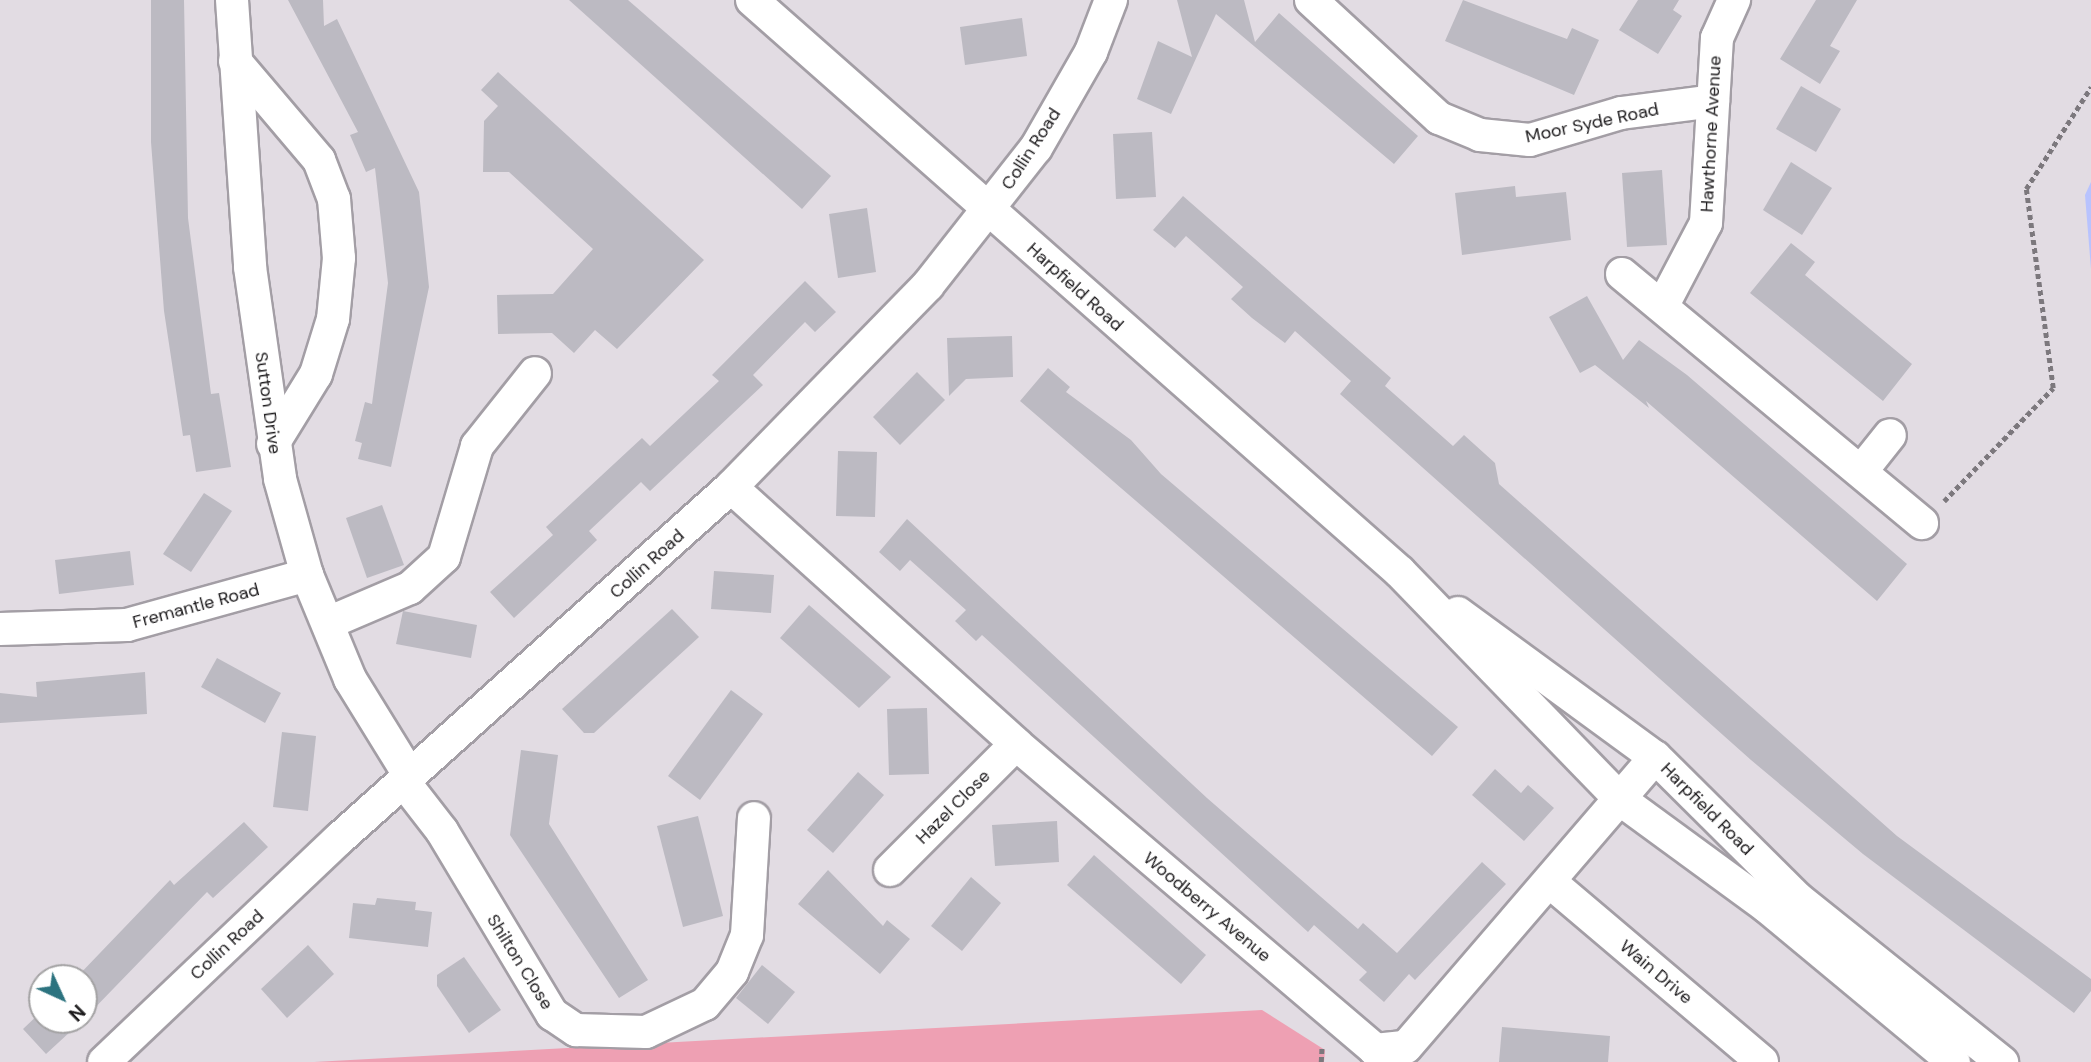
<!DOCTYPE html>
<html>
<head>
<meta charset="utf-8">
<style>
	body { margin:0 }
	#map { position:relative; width:2091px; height:1062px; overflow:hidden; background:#e2dce3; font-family:"DM Sans",sans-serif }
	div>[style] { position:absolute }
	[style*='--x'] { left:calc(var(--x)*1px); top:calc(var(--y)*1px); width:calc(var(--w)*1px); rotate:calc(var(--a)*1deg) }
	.green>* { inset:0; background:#eea0b3 }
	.water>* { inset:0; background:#b8c3fe }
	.building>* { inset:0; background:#bcbac2 }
	.path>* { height:4.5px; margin-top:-2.25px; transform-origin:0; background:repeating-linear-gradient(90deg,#7c787d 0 5px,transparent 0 8.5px) }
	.roads { filter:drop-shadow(2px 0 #a39ea5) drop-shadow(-2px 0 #a39ea5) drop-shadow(0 2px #a39ea5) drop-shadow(0 -2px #a39ea5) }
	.minor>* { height:32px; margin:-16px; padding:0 16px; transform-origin:16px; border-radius:16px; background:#fff }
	span { translate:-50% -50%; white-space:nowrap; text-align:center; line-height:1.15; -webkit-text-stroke:5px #fff; paint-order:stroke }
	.street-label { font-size:18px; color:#1c1a1c }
	.north { position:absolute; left:28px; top:964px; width:70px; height:70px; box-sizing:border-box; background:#fff; border:2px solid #a4a3a4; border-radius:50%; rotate:135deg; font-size:19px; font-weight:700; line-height:28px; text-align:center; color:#1c1a1c }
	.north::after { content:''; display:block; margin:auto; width:24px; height:32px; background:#2c737f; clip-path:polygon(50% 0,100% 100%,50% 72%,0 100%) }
</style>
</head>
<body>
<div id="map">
	<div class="green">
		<i style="clip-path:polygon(1262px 1010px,1325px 1050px,1324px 1062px,314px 1062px)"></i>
	</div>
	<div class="water">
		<i style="clip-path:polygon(2091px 182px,2091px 269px,2085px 195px)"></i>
	</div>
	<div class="building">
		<i style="clip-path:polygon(151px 0,184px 0,188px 218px,211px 394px,219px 393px,231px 467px,196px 472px,190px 435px,183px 436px,164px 311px,151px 142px)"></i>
		<i style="clip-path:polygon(288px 0,323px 0,324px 26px,337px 19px,419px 192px,429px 287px,391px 467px,358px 459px,362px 443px,355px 441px,365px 402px,372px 404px,388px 283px,375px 168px,366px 172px,350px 135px,358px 132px)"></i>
		<i style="clip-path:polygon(569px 0,628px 0,831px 176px,802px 209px)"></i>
		<i style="clip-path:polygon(1177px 0,1244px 0,1255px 42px,1279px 13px,1418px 136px,1394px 164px,1216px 14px,1171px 114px,1137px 99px,1158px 41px,1192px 57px)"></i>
		<i style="clip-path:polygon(1463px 0,1567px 39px,1572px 28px,1599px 40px,1574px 95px,1445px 41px)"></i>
		<i style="clip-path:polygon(1638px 0,1679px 0,1673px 10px,1682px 16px,1658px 54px,1619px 30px)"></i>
		<i style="clip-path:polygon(1816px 0,1857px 0,1830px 46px,1840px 51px,1820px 84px,1780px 59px)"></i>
		<i style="clip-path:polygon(1022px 18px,1027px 56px,965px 65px,960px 27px)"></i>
		<i style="clip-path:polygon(498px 72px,704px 260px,617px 349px,595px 330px,574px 353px,552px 333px,498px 334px,497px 295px,553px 294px,593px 249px,509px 172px,483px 172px,484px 121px,498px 106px,481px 90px)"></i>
		<i style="clip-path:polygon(1801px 86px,1841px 109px,1816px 152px,1776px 129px)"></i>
		<i style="clip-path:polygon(1152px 132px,1156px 197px,1116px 199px,1113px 134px)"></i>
		<i style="clip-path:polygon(1791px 162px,1832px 188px,1802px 235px,1763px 210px)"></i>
		<i style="clip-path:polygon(1662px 170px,1667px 245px,1627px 247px,1622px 173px)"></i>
		<i style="clip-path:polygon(1515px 186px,1516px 197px,1566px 192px,1571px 240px,1462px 255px,1455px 193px)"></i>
		<i style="clip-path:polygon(1183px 196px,1391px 378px,1385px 386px,1453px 446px,1464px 435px,1495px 463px,1499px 484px,1897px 836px,2091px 979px,2091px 991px,2074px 1013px,1863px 854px,1751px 760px,1340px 394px,1351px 381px,1295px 331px,1285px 343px,1252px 318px,1231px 299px,1243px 287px,1186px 236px,1175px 248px,1153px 230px)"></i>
		<i style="clip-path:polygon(867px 208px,876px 272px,838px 278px,829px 214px)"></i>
		<i style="clip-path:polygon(1791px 243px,1815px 262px,1805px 275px,1912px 364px,1883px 401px,1750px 293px)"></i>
		<i style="clip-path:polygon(805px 281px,836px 312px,815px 332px,805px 322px,753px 375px,763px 385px,650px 491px,641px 482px,589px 531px,597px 540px,514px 618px,490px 592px,553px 535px,546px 527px,642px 438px,650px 446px,719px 381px,712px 375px)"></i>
		<i style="clip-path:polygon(1587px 296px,1623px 360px,1639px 340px,1687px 375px,1907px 564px,1877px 601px,1646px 401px,1649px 408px,1595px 365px,1580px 373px,1549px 317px)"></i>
		<i style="clip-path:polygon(1012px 336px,1013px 377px,966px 379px,949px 396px,947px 338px)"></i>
		<i style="clip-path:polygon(1048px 368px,1070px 387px,1066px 392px,1131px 440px,1161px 474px,1458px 727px,1432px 756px,1020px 401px)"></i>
		<i style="clip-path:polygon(917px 372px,945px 400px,900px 445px,873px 417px)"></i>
		<i style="clip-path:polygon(838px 451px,877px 452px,875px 517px,836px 516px)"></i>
		<i style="clip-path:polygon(204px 493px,232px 511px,191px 572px,163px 554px)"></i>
		<i style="clip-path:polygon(382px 505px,404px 565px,367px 578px,346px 518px)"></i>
		<i style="clip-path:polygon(907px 519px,1207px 798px,1358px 929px,1363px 923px,1397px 953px,1482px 862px,1506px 884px,1415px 980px,1409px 974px,1384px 1002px,1359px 980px,1367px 972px,1314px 925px,1308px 932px,982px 635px,976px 641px,955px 621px,966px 610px,910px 560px,900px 571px,879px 552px)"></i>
		<i style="clip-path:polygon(130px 551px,134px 585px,59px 594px,55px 560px)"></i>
		<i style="clip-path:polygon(714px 571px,774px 575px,771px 613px,711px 609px)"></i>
		<i style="clip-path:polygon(809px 605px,891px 677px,859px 708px,780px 638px)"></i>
		<i style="clip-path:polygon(672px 609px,699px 637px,594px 733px,584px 733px,562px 709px)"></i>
		<i style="clip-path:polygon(403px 611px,477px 625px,471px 658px,396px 644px)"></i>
		<i style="clip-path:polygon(217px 658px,281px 693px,265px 723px,201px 687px)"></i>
		<i style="clip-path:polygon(145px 672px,147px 714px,0 723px,0 693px,37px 697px,36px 682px)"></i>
		<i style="clip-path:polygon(731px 690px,763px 714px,700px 800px,668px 776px)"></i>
		<i style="clip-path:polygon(927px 708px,929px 774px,889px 775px,887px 709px)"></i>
		<i style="clip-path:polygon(282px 732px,316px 736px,308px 811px,273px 807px)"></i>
		<i style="clip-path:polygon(521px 750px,558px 755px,549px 824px,648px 980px,619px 998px,510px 835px)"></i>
		<i style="clip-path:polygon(1495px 769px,1521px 793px,1528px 785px,1554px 808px,1524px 841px,1472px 795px)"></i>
		<i style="clip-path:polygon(858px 772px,884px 795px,833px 853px,807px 830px)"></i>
		<i style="clip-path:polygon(698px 816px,723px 916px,683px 927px,657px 826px)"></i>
		<i style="clip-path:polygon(1057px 821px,1059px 862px,995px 866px,992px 825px)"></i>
		<i style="clip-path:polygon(244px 822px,268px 847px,213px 898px,207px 892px,84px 1019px,84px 978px,76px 978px,170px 880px,174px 885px)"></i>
		<i style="clip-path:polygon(1094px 855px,1206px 955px,1181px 984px,1067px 885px)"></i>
		<i style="clip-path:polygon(828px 870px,883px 926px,887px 920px,910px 939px,880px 974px,798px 904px)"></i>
		<i style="clip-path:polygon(971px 877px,1001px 903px,962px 951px,931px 926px)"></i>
		<i style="clip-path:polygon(377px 898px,416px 902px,415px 910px,432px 912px,428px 947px,349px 938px,353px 903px,375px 905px)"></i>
		<i style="clip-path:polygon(308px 945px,334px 974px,287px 1018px,261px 989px)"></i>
		<i style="clip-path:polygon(464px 957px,501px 1010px,469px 1033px,437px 986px,437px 975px)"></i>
		<i style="clip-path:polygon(762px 965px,795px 992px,768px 1024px,736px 998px)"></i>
		<i style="clip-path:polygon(42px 1011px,42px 1020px,83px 1020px,46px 1054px,23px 1029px)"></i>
		<i style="clip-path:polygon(1502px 1027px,1610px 1036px,1608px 1062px,1499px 1062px)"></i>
	</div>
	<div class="path">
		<i style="--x:1944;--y:501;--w:157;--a:-46"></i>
		<i style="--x:2053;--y:388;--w:201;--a:-97.7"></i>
		<i style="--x:2026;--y:189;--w:121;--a:-57.5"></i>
		<i style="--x:1321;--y:1062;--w:17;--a:-87"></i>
	</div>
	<div class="roads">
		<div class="minor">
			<i style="--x:232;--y:0;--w:268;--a:86.1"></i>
			<i style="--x:250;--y:267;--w:214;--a:81.9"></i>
			<i style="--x:280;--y:479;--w:100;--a:74.3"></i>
			<i style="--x:307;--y:575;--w:113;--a:67.5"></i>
			<i style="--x:350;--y:679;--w:114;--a:58.3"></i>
			<i style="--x:752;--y:0;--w:864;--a:41.44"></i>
			<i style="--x:1400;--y:572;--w:318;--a:45.9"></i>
			<i style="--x:1621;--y:800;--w:181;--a:36.2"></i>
			<i style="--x:1767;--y:907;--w:243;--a:39.7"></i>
			<i style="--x:1311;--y:0;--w:174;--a:42.7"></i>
			<i style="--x:1439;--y:118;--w:44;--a:22.5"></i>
			<i style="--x:1480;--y:135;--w:50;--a:5.7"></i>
			<i style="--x:1530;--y:140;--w:95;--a:-16.5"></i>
			<i style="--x:1621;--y:113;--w:93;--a:-7.4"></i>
			<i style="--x:235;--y:61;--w:130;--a:49.7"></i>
			<i style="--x:319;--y:160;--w:42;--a:69"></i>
			<i style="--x:334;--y:199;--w:59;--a:85.2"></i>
			<i style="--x:339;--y:258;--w:61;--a:95.6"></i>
			<i style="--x:333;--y:319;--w:58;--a:107.2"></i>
			<i style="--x:316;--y:374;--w:82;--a:121.6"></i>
			<i style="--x:1622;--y:274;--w:390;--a:39.7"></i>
			<i style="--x:1664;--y:303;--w:90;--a:-62.3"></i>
			<i style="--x:1706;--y:223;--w:185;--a:-86.6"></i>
			<i style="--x:1717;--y:38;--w:42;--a:-65.9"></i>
			<i style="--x:1863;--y:469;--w:43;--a:-51.5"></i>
			<i style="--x:731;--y:487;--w:384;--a:42"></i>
			<i style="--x:1016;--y:744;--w:472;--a:40.4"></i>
			<i style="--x:1375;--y:1050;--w:31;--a:-6"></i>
			<i style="--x:1406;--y:1047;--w:382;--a:-49.3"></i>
			<i style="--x:1458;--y:613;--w:244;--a:36.2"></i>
			<i style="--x:1655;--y:757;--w:200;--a:44.8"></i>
			<i style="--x:1797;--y:898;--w:263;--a:38.7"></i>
			<i style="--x:328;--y:623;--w:89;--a:-23.1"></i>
			<i style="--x:410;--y:588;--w:46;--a:-42.4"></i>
			<i style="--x:444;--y:557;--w:116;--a:-73.4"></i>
			<i style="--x:477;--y:446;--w:93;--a:-51.5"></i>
			<i style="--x:0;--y:629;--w:127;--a:-1.8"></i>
			<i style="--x:127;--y:625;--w:187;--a:-15.5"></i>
			<i style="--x:404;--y:782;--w:62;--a:52.2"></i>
			<i style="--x:442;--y:831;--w:214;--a:59"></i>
			<i style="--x:552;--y:1014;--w:29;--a:34"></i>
			<i style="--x:576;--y:1030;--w:70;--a:1.6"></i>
			<i style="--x:646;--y:1032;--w:65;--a:-25.4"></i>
			<i style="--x:705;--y:1004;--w:42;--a:-49.8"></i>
			<i style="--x:732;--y:972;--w:40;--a:-68"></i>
			<i style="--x:747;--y:935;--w:117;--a:-86.6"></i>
			<i style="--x:890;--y:870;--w:178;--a:-45"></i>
			<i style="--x:1550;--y:882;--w:278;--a:40.3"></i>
			<i style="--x:104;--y:1062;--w:324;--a:-43.5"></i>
			<i style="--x:339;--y:839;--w:527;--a:-41.92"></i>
			<i style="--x:731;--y:487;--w:282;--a:-45.7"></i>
			<i style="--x:928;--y:285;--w:174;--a:-51.8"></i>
			<i style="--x:1036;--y:148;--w:111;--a:-60.2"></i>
			<i style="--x:1091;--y:52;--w:56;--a:-69"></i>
		</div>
	</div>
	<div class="street-label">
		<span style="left:1592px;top:123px;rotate:-12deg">Moor Syde Road</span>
		<span style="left:1711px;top:134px;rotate:-87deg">Hawthorne Avenue</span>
		<span style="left:1031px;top:149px;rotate:-57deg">Collin Road</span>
		<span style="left:1075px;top:287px;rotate:42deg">Harpfield Road</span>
		<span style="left:268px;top:403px;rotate:82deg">Sutton Drive</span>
		<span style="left:647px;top:564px;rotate:-42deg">Collin Road</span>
		<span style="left:196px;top:606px;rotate:-15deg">Fremantle Road</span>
		<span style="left:953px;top:807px;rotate:-45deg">Hazel Close</span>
		<span style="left:1707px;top:809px;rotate:45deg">Harpfield Road</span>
		<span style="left:1207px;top:907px;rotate:40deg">Woodberry Avenue</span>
		<span style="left:227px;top:945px;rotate:-43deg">Collin Road</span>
		<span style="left:520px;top:962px;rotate:58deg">Shilton Close</span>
		<span style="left:1656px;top:972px;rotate:40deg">Wain Drive</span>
	</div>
	<div class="north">N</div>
</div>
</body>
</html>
